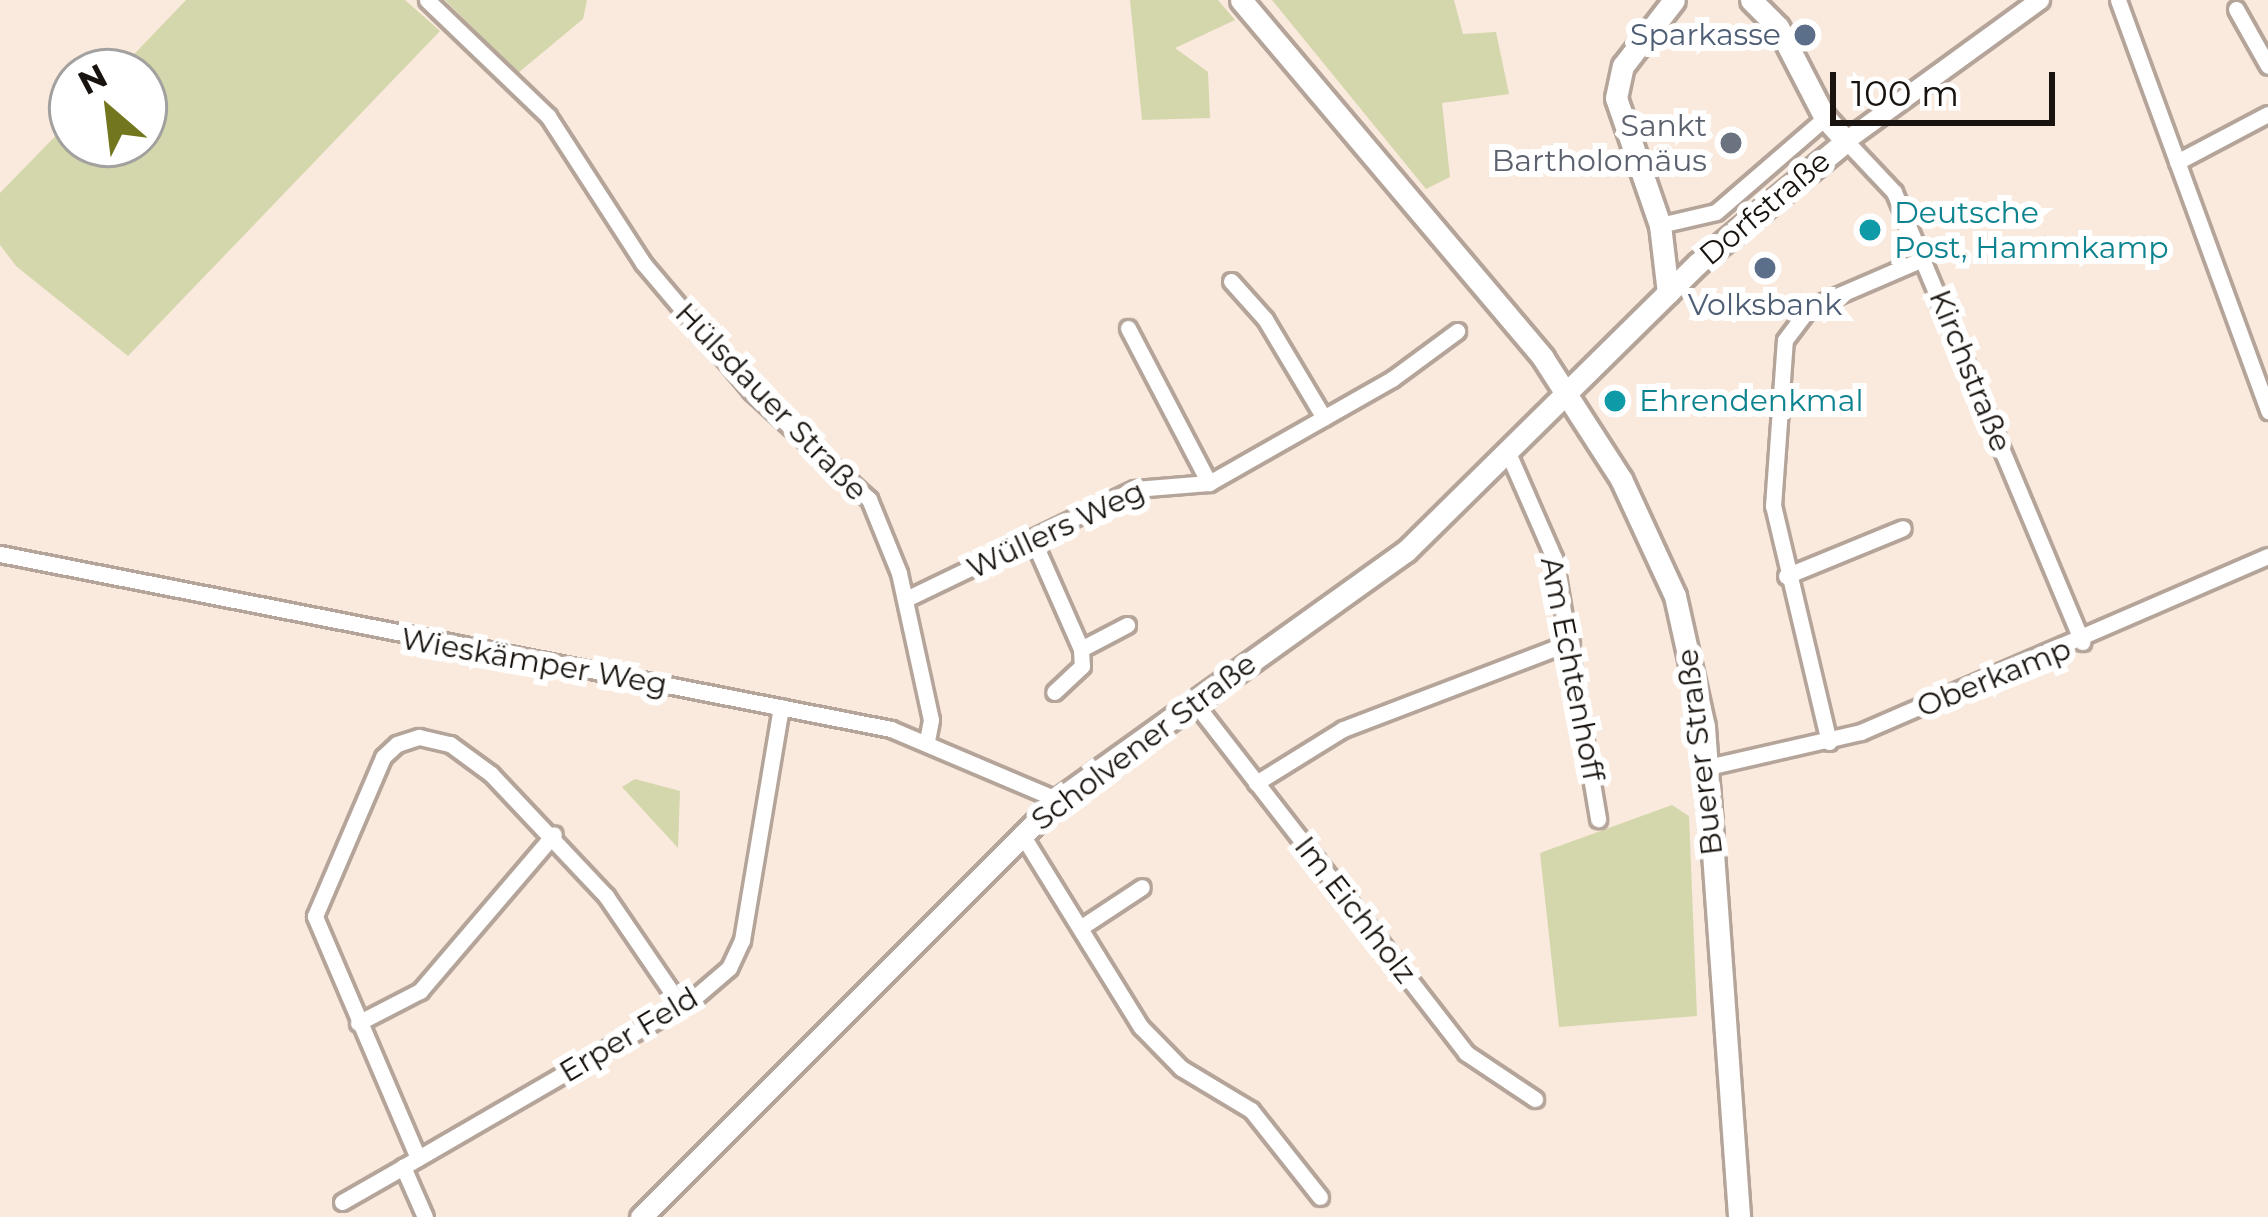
<!DOCTYPE html>
<html>
<head>
<meta charset="utf-8">
<style>
	body { margin:0 }
	#map { position:relative; width:2268px; height:1217px; overflow:hidden; background:#fae9dd; font-family:Montserrat,sans-serif }
	div>[style] { position:absolute }
	[style*='--x'] { left:calc(var(--x)*1px); top:calc(var(--y)*1px); width:calc(var(--w)*1px); rotate:calc(var(--a)*1deg) }
	.green>* { inset:0; background:#d4d7ab }
	.roads { filter:drop-shadow(3px 0 #b4a499) drop-shadow(-3px 0 #b4a499) drop-shadow(0 3px #b4a499) drop-shadow(0 -3px #b4a499) }
	.minor>* { height:15px; margin:-7.5px; padding:0 7.5px; transform-origin:7.5px; border-radius:7.5px; background:#fff }
	.tertiary>* { height:18px; margin:-9px; padding:0 9px; transform-origin:9px; border-radius:9px; background:#fff }
	.secondary>* { height:21px; margin:-10.5px; padding:0 10.5px; transform-origin:10.5px; border-radius:10.5px; background:#fff }
	.dots>* { width:33px; height:33px; translate:-50% -50%; box-sizing:border-box; border:6px solid #fff; border-radius:50% }
	span { translate:-50% -50%; white-space:nowrap; text-align:center; line-height:1.15; -webkit-text-stroke:12px #fff; paint-order:stroke }
	.service-label { font-size:30px; color:#4e5e75 }
	.right { translate:-100% -50%; text-align:right }
	.worship-label { font-size:30px; color:#5b616d }
	.street-label { font-size:30px; color:#18130e }
	.culture-label { font-size:30px; color:#0d838f }
	.left { translate:0 -50%; text-align:left }
	.north { position:absolute; left:48px; top:48px; width:120px; height:120px; box-sizing:border-box; background:#fff; border:3px solid #a3a19f; border-radius:50%; rotate:332deg; font-size:33px; font-weight:700; line-height:48px; text-align:center; color:#18130e }
	.north::after { content:''; display:block; margin:auto; width:42px; height:54px; background:#72761e; clip-path:polygon(50% 0,100% 100%,50% 72%,0 100%) }
	.scale { position:absolute; left:1830px; top:72px; width:225px; height:54px; box-sizing:border-box; border:6px solid #18130e; border-top:0; padding-left:15px; font-size:36px; line-height:42px; white-space:nowrap; color:#18130e; -webkit-text-stroke:9px #fff; paint-order:stroke }
</style>
</head>
<body>
<div id="map">
	<div class="green">
		<i style="clip-path:polygon(186px 0,405px 0,440px 31px,128px 356px,16px 266px,0 245px,0 193px,72px 119px,72px 144px,144px 144px,144px 72px,117px 72px)"></i>
		<i style="clip-path:polygon(445px 0,587px 0,583px 19px,518px 73px)"></i>
		<i style="clip-path:polygon(1130px 0,1218px 0,1235px 20px,1175px 48px,1208px 72px,1210px 118px,1142px 120px)"></i>
		<i style="clip-path:polygon(1272px 0,1454px 0,1463px 34px,1496px 32px,1509px 94px,1442px 103px,1450px 177px,1426px 189px)"></i>
		<i style="clip-path:polygon(635px 779px,680px 791px,678px 848px,622px 787px)"></i>
		<i style="clip-path:polygon(1672px 805px,1689px 816px,1697px 1016px,1559px 1027px,1540px 853px)"></i>
	</div>
	<div class="roads">
		<div class="minor">
			<i style="--x:427;--y:0;--w:168;--a:43.8"></i>
			<i style="--x:548;--y:116;--w:175;--a:57.1"></i>
			<i style="--x:643;--y:263;--w:167;--a:49.8"></i>
			<i style="--x:751;--y:391;--w:160;--a:42.5"></i>
			<i style="--x:869;--y:499;--w:80;--a:67.9"></i>
			<i style="--x:899;--y:573;--w:150;--a:77.7"></i>
			<i style="--x:931;--y:720;--w:21;--a:101"></i>
			<i style="--x:2118;--y:0;--w:438;--a:69.9"></i>
			<i style="--x:2236;--y:9;--w:65;--a:60.7"></i>
			<i style="--x:1846;--y:141;--w:70;--a:46.7"></i>
			<i style="--x:1894;--y:192;--w:488;--a:67.3"></i>
			<i style="--x:2177;--y:162;--w:103;--a:-27.8"></i>
			<i style="--x:1660;--y:225;--w:57;--a:-13.1"></i>
			<i style="--x:1716;--y:212;--w:144;--a:-40.8"></i>
			<i style="--x:1231;--y:281;--w:51;--a:48.2"></i>
			<i style="--x:1265;--y:319;--w:115;--a:59.2"></i>
			<i style="--x:1128;--y:328;--w:175;--a:62.4"></i>
			<i style="--x:1509;--y:455;--w:112;--a:66.4"></i>
			<i style="--x:1554;--y:558;--w:265;--a:80.4"></i>
			<i style="--x:1033;--y:540;--w:119;--a:66.2"></i>
			<i style="--x:1081;--y:649;--w:17;--a:87"></i>
			<i style="--x:1082;--y:666;--w:38;--a:137"></i>
			<i style="--x:0;--y:554;--w:908;--a:11.11"></i>
			<i style="--x:891;--y:729;--w:181;--a:23"></i>
			<i style="--x:1786;--y:576;--w:126;--a:-22.3"></i>
			<i style="--x:906;--y:599;--w:254;--a:-25.7"></i>
			<i style="--x:1135;--y:489;--w:74;--a:-4.6"></i>
			<i style="--x:1209;--y:483;--w:210;--a:-29.6"></i>
			<i style="--x:1392;--y:379;--w:81;--a:-36.4"></i>
			<i style="--x:1081;--y:649;--w:52;--a:-27.6"></i>
			<i style="--x:1194;--y:702;--w:444;--a:52.2"></i>
			<i style="--x:1466;--y:1053;--w:83;--a:33.7"></i>
			<i style="--x:1829;--y:742;--w:243;--a:-103.3"></i>
			<i style="--x:1773;--y:506;--w:166;--a:-85.9"></i>
			<i style="--x:1785;--y:340;--w:40;--a:-53"></i>
			<i style="--x:1809;--y:308;--w:124;--a:-23.3"></i>
			<i style="--x:1708;--y:767;--w:157;--a:-12.9"></i>
			<i style="--x:1861;--y:732;--w:443;--a:-23.4"></i>
			<i style="--x:1256;--y:783;--w:102;--a:-31.8"></i>
			<i style="--x:1343;--y:729;--w:244;--a:-20.9"></i>
			<i style="--x:1021;--y:833;--w:228;--a:58.3"></i>
			<i style="--x:1141;--y:1027;--w:57;--a:45.7"></i>
			<i style="--x:1181;--y:1068;--w:82;--a:31"></i>
			<i style="--x:1251;--y:1110;--w:111;--a:51.6"></i>
			<i style="--x:1080;--y:928;--w:74;--a:-33.5"></i>
			<i style="--x:358;--y:1023;--w:70;--a:-27.3"></i>
			<i style="--x:420;--y:991;--w:206;--a:-49.5"></i>
			<i style="--x:418;--y:1158;--w:263;--a:-113.1"></i>
			<i style="--x:315;--y:916;--w:173;--a:-66.8"></i>
			<i style="--x:383;--y:757;--w:19;--a:-43"></i>
			<i style="--x:397;--y:744;--w:23;--a:-18"></i>
			<i style="--x:419;--y:737;--w:32;--a:13"></i>
			<i style="--x:450;--y:744;--w:51;--a:36.2"></i>
			<i style="--x:491;--y:774;--w:168;--a:46.7"></i>
			<i style="--x:606;--y:896;--w:133;--a:55.7"></i>
			<i style="--x:342;--y:1202;--w:70;--a:-29.8"></i>
			<i style="--x:425;--y:1217;--w:55;--a:-113.7"></i>
			<i style="--x:403;--y:1167;--w:337;--a:-30.1"></i>
			<i style="--x:694;--y:998;--w:46;--a:-40.6"></i>
			<i style="--x:729;--y:968;--w:31;--a:-65"></i>
			<i style="--x:742;--y:940;--w:236;--a:-80.5"></i>
		</div>
		<div class="tertiary">
			<i style="--x:1846;--y:141;--w:240;--a:-36"></i>
		</div>
		<div class="secondary">
			<i style="--x:1241;--y:0;--w:468;--a:49.8"></i>
			<i style="--x:1543;--y:358;--w:144;--a:57.2"></i>
			<i style="--x:1621;--y:479;--w:129;--a:65.2"></i>
			<i style="--x:1675;--y:596;--w:134;--a:77.5"></i>
			<i style="--x:1704;--y:727;--w:491;--a:85.9"></i>
			<i style="--x:1668;--y:293;--w:68;--a:-96.7"></i>
			<i style="--x:1660;--y:225;--w:134;--a:-109.1"></i>
			<i style="--x:1616;--y:98;--w:33;--a:-78"></i>
			<i style="--x:1623;--y:66;--w:83;--a:-52.3"></i>
			<i style="--x:641;--y:1217;--w:590;--a:-45"></i>
			<i style="--x:1058;--y:800;--w:428;--a:-35.6"></i>
			<i style="--x:1406;--y:551;--w:409;--a:-44.6"></i>
			<i style="--x:1697;--y:264;--w:193;--a:-39.5"></i>
			<i style="--x:1846;--y:141;--w:31;--a:-132"></i>
			<i style="--x:1825;--y:118;--w:102;--a:-117.3"></i>
			<i style="--x:1778;--y:27;--w:38;--a:-135"></i>
		</div>
	</div>
	<div class="dots">
		<i style="left:1805px;top:35px;background:#5c6f8a"></i>
		<i style="left:1731px;top:143px;background:#6b7280"></i>
		<i style="left:1870px;top:230px;background:#0f9aa8"></i>
		<i style="left:1765px;top:268px;background:#5c6f8a"></i>
		<i style="left:1615px;top:401px;background:#0f9aa8"></i>
	</div>
	<div class="service-label">
		<span class="right" style="left:1781px;top:35px">Sparkasse</span>
		<span style="left:1765px;top:305px">Volksbank</span>
	</div>
	<div class="worship-label">
		<span class="right" style="left:1707px;top:143px">Sankt<br>Bartholomäus</span>
	</div>
	<div class="street-label">
		<span style="left:1765px;top:208px;rotate:-40deg">Dorfstraße</span>
		<span style="left:1970px;top:371px;rotate:68deg">Kirchstraße</span>
		<span style="left:771px;top:402px;rotate:46deg">Hülsdauer Straße</span>
		<span style="left:1056px;top:530px;rotate:-25deg">Wüllers Weg</span>
		<span style="left:534px;top:662px;rotate:10deg">Wieskämper Weg</span>
		<span style="left:1572px;top:669px;rotate:79deg">Am Echtenhoff</span>
		<span style="left:1994px;top:678px;rotate:-22deg">Oberkamp</span>
		<span style="left:1144px;top:742px;rotate:-37deg">Scholvener Straße</span>
		<span style="left:1700px;top:752px;rotate:-97deg">Buerer Straße</span>
		<span style="left:1355px;top:910px;rotate:52deg">Im Eichholz</span>
		<span style="left:629px;top:1035px;rotate:-31deg">Erper Feld</span>
	</div>
	<div class="culture-label">
		<span class="left" style="left:1894px;top:230px">Deutsche<br>Post, Hammkamp</span>
		<span class="left" style="left:1639px;top:401px">Ehrendenkmal</span>
	</div>
	<div class="north">N</div>
	<div class="scale">100 m</div>
</div>
</body>
</html>
